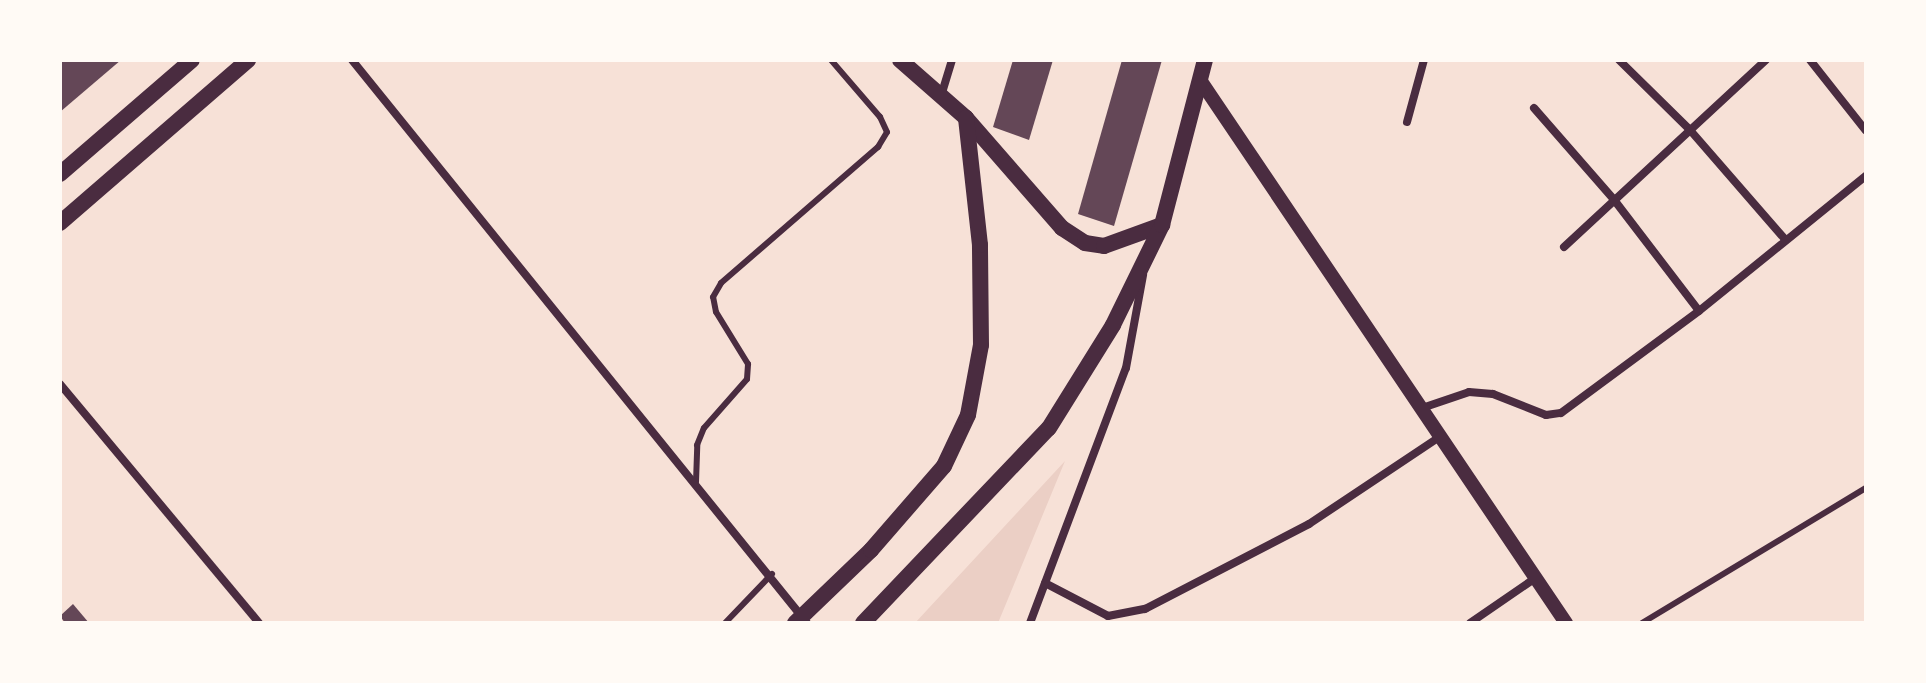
<!DOCTYPE html>
<html>
<head>
<meta charset="utf-8">
<style>
	body { margin:0 }
	#map { position:relative; width:1926px; height:683px; overflow:hidden; background:#f7e1d7; font-family:"Golos Text",sans-serif }
	div>[style] { position:absolute }
	[style*='--x'] { left:calc(var(--x)*1px); top:calc(var(--y)*1px); width:calc(var(--w)*1px); rotate:calc(var(--a)*1deg) }
	.green>* { inset:0; background:#ebcfc5 }
	.building>* { inset:0; background:#644757 }
	.service>* { height:6px; margin:-3px; padding:0 3px; transform-origin:3px; border-radius:3px; background:#4a2c40 }
	.minor>* { height:8px; margin:-4px; padding:0 4px; transform-origin:4px; border-radius:4px; background:#4a2c40 }
	.tertiary>* { height:14px; margin:-7px; padding:0 7px; transform-origin:7px; border-radius:7px; background:#4a2c40 }
	.secondary>* { height:16px; margin:-8px; padding:0 8px; transform-origin:8px; border-radius:8px; background:#4a2c40 }
	span { translate:-50% -50%; white-space:nowrap; text-align:center; line-height:1.15; -webkit-text-stroke:6px #fffaf5; paint-order:stroke }
	.frame { position:absolute; inset:0; border:62px solid #fffaf5; pointer-events:none }
</style>
</head>
<body>
<div id="map">
	<div class="green">
		<i style="clip-path:polygon(1065px 461px,998px 623px,914px 623px,915px 623px)"></i>
	</div>
	<div class="building">
		<i style="clip-path:polygon(61px 60px,121px 60px,60px 112px)"></i>
		<i style="clip-path:polygon(1013px 60px,1053px 60px,1029px 140px,993px 127px)"></i>
		<i style="clip-path:polygon(1122px 60px,1162px 60px,1114px 226px,1078px 214px)"></i>
		<i style="clip-path:polygon(73px 604px,89px 623px,65px 623px,60px 616px)"></i>
	</div>
	<div class="service">
		<i style="--x:696;--y:482;--w:37;--a:-88"></i>
		<i style="--x:697;--y:445;--w:18;--a:-68"></i>
		<i style="--x:704;--y:428;--w:65;--a:-48.7"></i>
		<i style="--x:747;--y:379;--w:15;--a:-86"></i>
		<i style="--x:748;--y:364;--w:61;--a:-121.6"></i>
		<i style="--x:716;--y:312;--w:15;--a:-101"></i>
		<i style="--x:713;--y:297;--w:16;--a:-60"></i>
		<i style="--x:721;--y:283;--w:208;--a:-40.9"></i>
		<i style="--x:878;--y:147;--w:17;--a:-59"></i>
		<i style="--x:887;--y:132;--w:17;--a:-115"></i>
		<i style="--x:880;--y:117;--w:75;--a:-130.7"></i>
		<i style="--x:725;--y:623;--w:68;--a:-46.2"></i>
		<i style="--x:1642;--y:623;--w:262;--a:-31.1"></i>
	</div>
	<div class="minor">
		<i style="--x:352;--y:60;--w:724;--a:51.06"></i>
		<i style="--x:1619;--y:60;--w:100;--a:44.6"></i>
		<i style="--x:1690;--y:130;--w:143;--a:49"></i>
		<i style="--x:1810;--y:60;--w:90;--a:51.7"></i>
		<i style="--x:941;--y:96;--w:38;--a:-73"></i>
		<i style="--x:1534;--y:108;--w:123;--a:48.9"></i>
		<i style="--x:1615;--y:201;--w:138;--a:52.6"></i>
		<i style="--x:1407;--y:122;--w:64;--a:-74.7"></i>
		<i style="--x:1564;--y:247;--w:275;--a:-42.8"></i>
		<i style="--x:60;--y:384;--w:311;--a:50.2"></i>
		<i style="--x:1425;--y:407;--w:46;--a:-18.8"></i>
		<i style="--x:1469;--y:392;--w:24;--a:5"></i>
		<i style="--x:1493;--y:394;--w:57;--a:21.6"></i>
		<i style="--x:1546;--y:415;--w:15;--a:-8"></i>
		<i style="--x:1561;--y:413;--w:172;--a:-36.5"></i>
		<i style="--x:1699;--y:311;--w:215;--a:-39"></i>
		<i style="--x:1045;--y:583;--w:71;--a:27.6"></i>
		<i style="--x:1108;--y:616;--w:38;--a:-11"></i>
		<i style="--x:1145;--y:609;--w:185;--a:-27.4"></i>
		<i style="--x:1309;--y:524;--w:159;--a:-33.7"></i>
		<i style="--x:1030;--y:623;--w:272;--a:-69.4"></i>
		<i style="--x:1126;--y:368;--w:95;--a:-79.6"></i>
		<i style="--x:1470;--y:623;--w:81;--a:-34.5"></i>
	</div>
	<div class="tertiary">
		<i style="--x:1200;--y:80;--w:655;--a:56.02"></i>
	</div>
	<div class="secondary">
		<i style="--x:900;--y:60;--w:88;--a:41.3"></i>
		<i style="--x:966;--y:118;--w:146;--a:48.9"></i>
		<i style="--x:1062;--y:228;--w:27;--a:33"></i>
		<i style="--x:1085;--y:243;--w:19;--a:9"></i>
		<i style="--x:1104;--y:246;--w:62;--a:-19.9"></i>
		<i style="--x:60;--y:174;--w:174;--a:-40.8"></i>
		<i style="--x:60;--y:223;--w:249;--a:-40.9"></i>
		<i style="--x:795;--y:623;--w:105;--a:-43.8"></i>
		<i style="--x:871;--y:550;--w:111;--a:-49"></i>
		<i style="--x:944;--y:466;--w:56;--a:-64.8"></i>
		<i style="--x:968;--y:415;--w:71;--a:-79.5"></i>
		<i style="--x:981;--y:345;--w:100;--a:-90.6"></i>
		<i style="--x:980;--y:245;--w:128;--a:-96.3"></i>
		<i style="--x:863;--y:623;--w:269;--a:-46.4"></i>
		<i style="--x:1049;--y:428;--w:121;--a:-58.1"></i>
		<i style="--x:1113;--y:325;--w:111;--a:-63.9"></i>
		<i style="--x:1162;--y:225;--w:171;--a:-75.4"></i>
	</div>
	<div class="frame"></div>
</div>
</body>
</html>
